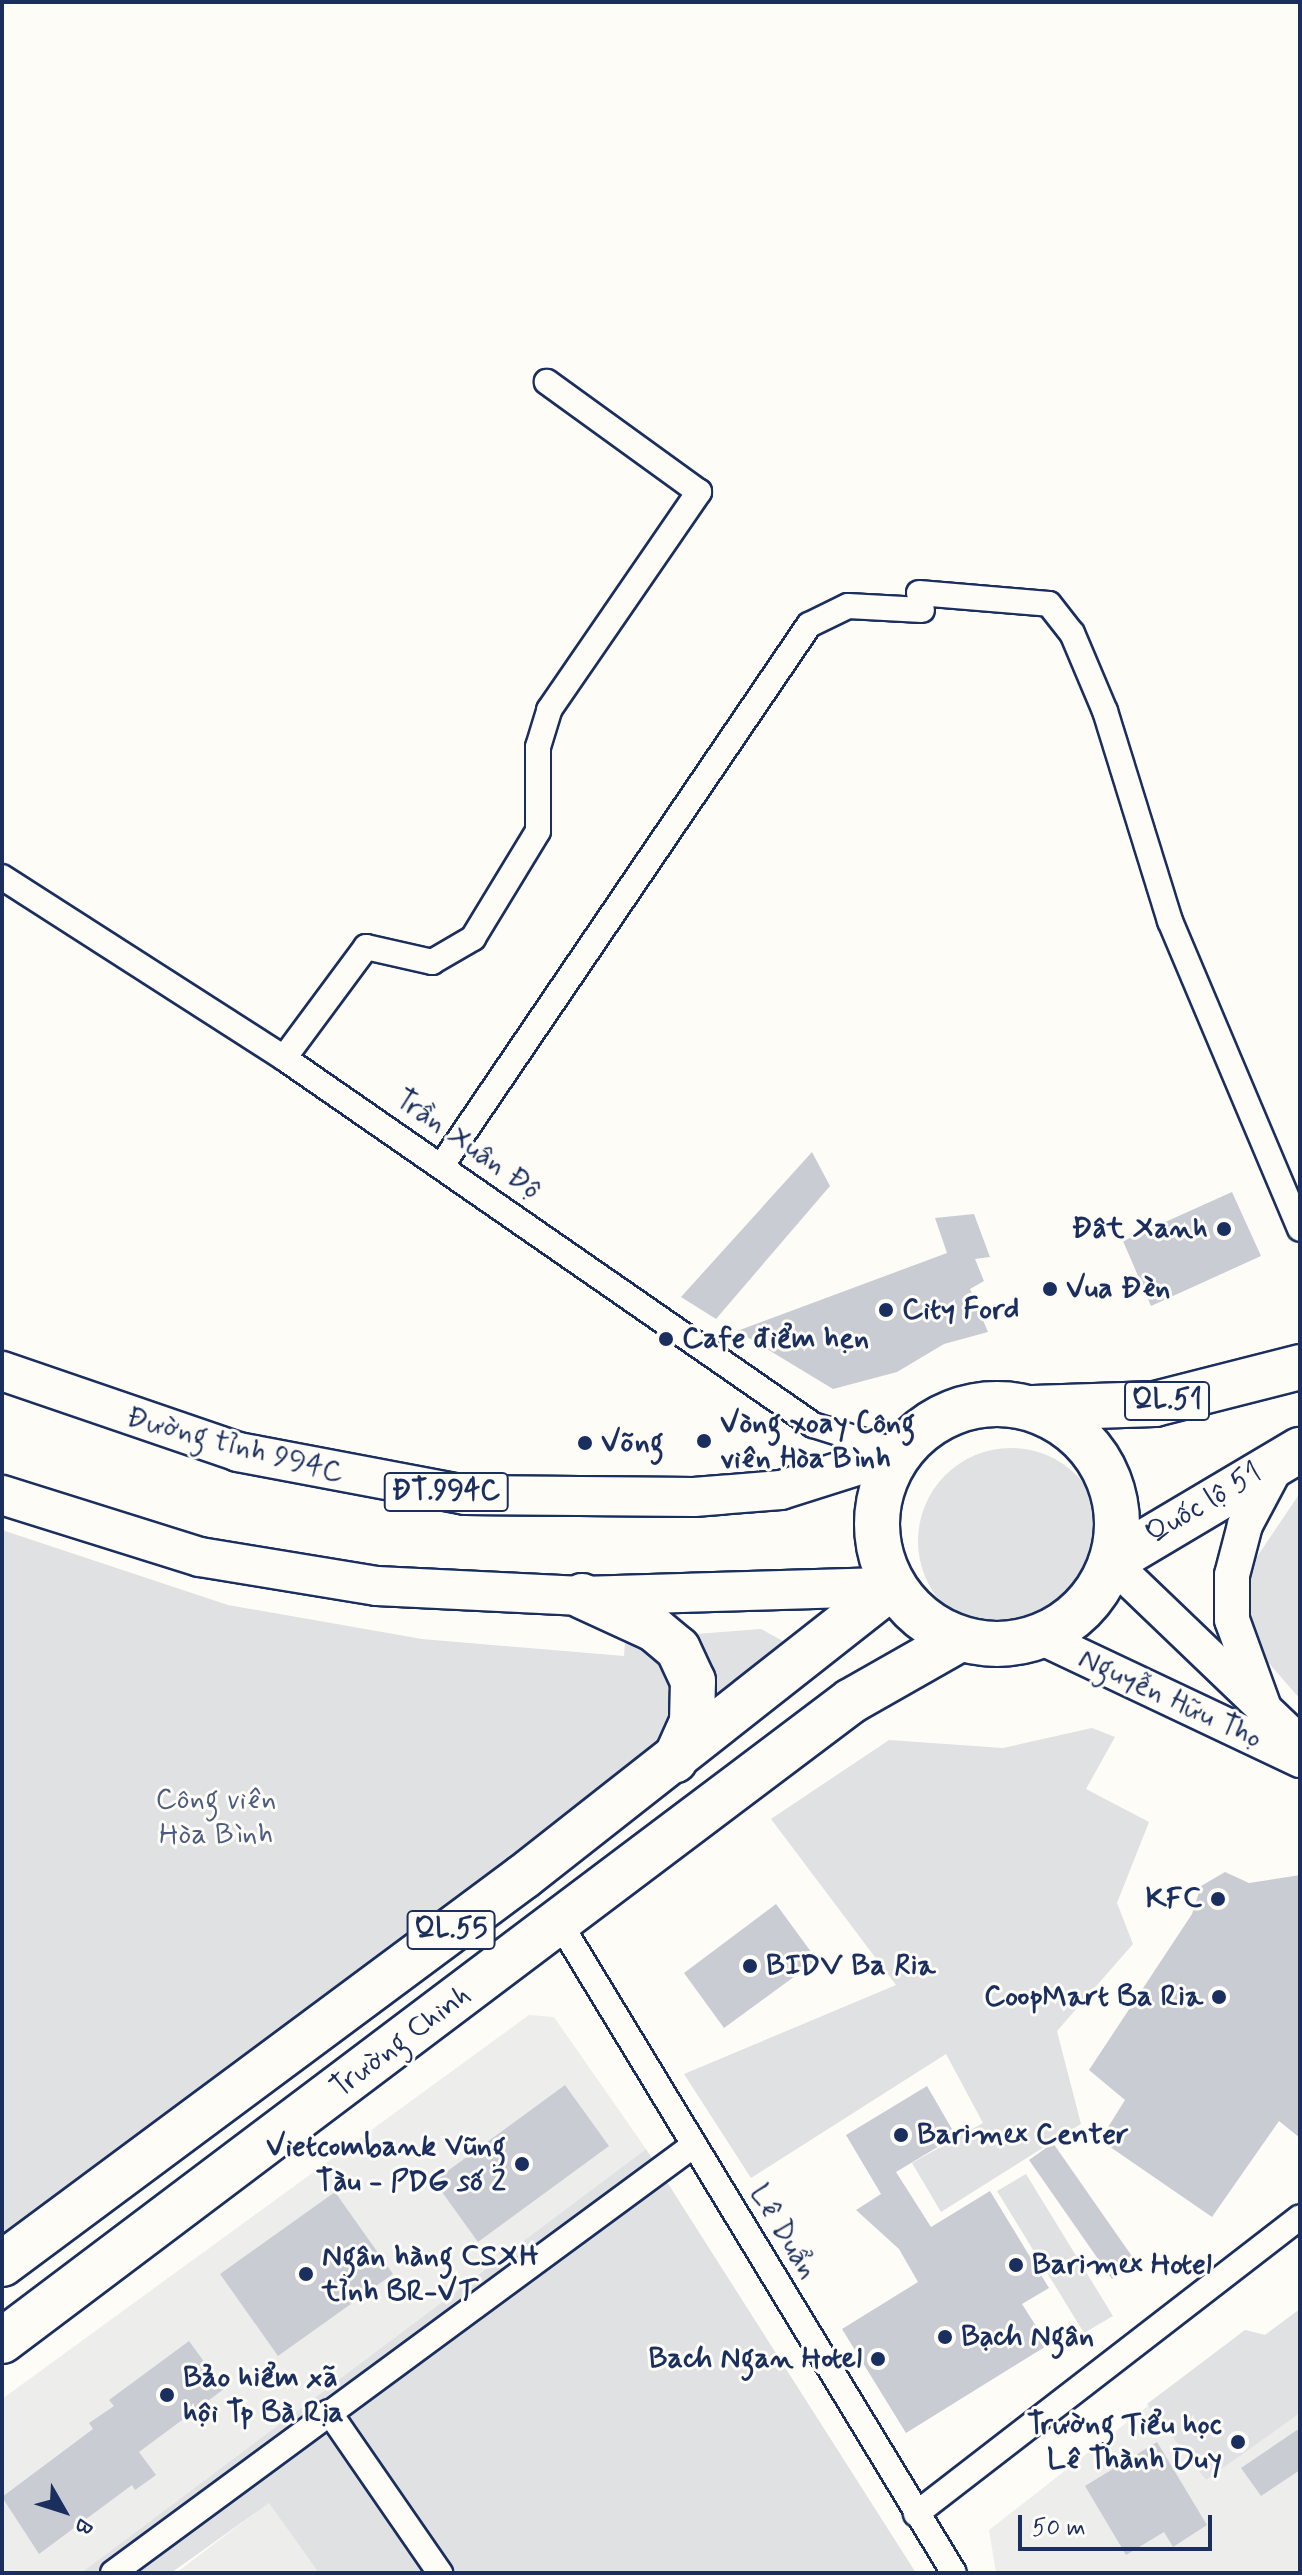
<!DOCTYPE html>
<html>
<head>
<meta charset="utf-8">
<style>
	body { margin:0 }
	#map { position:relative; width:1302px; height:2575px; overflow:hidden; background:#fdfcf7; font-family:Mynerve,sans-serif }
	div>[style] { position:absolute }
	[style*='--x'] { left:calc(var(--x)*1px); top:calc(var(--y)*1px); width:calc(var(--w)*1px); rotate:calc(var(--a)*1deg) }
	.built>* { inset:0; background:#edeeec }
	.green>* { inset:0; background:#e0e1e3 }
	.round { border-radius:50% }
	.building>* { inset:0; background:#c9ccd3 }
	.roads { filter:drop-shadow(2px 0 #1b2f5e) drop-shadow(-2px 0 #1b2f5e) drop-shadow(0 2px #1b2f5e) drop-shadow(0 -2px #1b2f5e) }
	.street>* { height:24px; margin:-12px; padding:0 12px; transform-origin:12px; border-radius:12px; background:#fdfcf7 }
	.secondary>* { height:34px; margin:-17px; padding:0 17px; transform-origin:17px; border-radius:17px; background:#fdfcf7 }
	.primary>* { height:38px; margin:-19px; padding:0 19px; transform-origin:19px; border-radius:19px; background:#fdfcf7 }
	.highway>* { height:44px; margin:-22px; padding:0 22px; transform-origin:22px; border-radius:22px; background:#fdfcf7 }
	.highway>.ring { margin:-22px; padding:0; box-sizing:content-box; background:none; border:44px solid #fdfcf7; border-radius:50% }
	.dots>* { width:22px; height:22px; translate:-50% -50%; box-sizing:border-box; border:4px solid #fdfcf7; border-radius:50% }
	span { translate:-50% -50%; white-space:nowrap; text-align:center; line-height:1.15; -webkit-text-stroke:6px #fdfcf7; paint-order:stroke }
	.shield-label span { padding:2px 6px; background:#fdfcf7; border:2px solid; border-radius:6px; -webkit-text-stroke-width:0 }
	.shield-label { font-size:28px; color:#1b2f5e; font-weight:700 }
	.street-label { font-size:30px; color:#1b2f5e }
	.poi-label { font-size:30px; color:#1b2f5e; font-weight:700 }
	.right { translate:-100% -50%; text-align:right }
	.left { translate:0 -50%; text-align:left }
	.park-label { font-size:30px; color:#4c5c7f }
	.frame { position:absolute; inset:0; border:4px solid #1b2f5e; pointer-events:none }
	.north { position:absolute; left:24px; top:2471px; width:80px; height:80px; -webkit-text-stroke:6px #fdfcf7; paint-order:stroke; rotate:129deg; font-size:22px; font-weight:700; line-height:32px; text-align:center; color:#1b2f5e }
	.north::after { content:''; display:block; margin:auto; width:28px; height:36px; background:#1b2f5e; clip-path:polygon(50% 0,100% 100%,50% 72%,0 100%) }
	.scale { position:absolute; left:1018px; top:2515px; width:194px; height:36px; box-sizing:border-box; border:4px solid #1b2f5e; border-top:0; padding-left:10px; font-size:24px; line-height:28px; white-space:nowrap; color:#1b2f5e; -webkit-text-stroke:6px #fdfcf7; paint-order:stroke }
</style>
</head>
<body>
<div id="map">
	<div class="built">
		<i style="clip-path:polygon(529px 2015px,554px 2017px,646px 2149px,81px 2573px,2px 2573px,2px 2399px)"></i>
		<i style="clip-path:polygon(1300px 2309px,1300px 2573px,996px 2573px,989px 2530px,1245px 2330px,1265px 2335px)"></i>
		<i style="clip-path:polygon(269px 2502px,325px 2573px,176px 2573px)"></i>
	</div>
	<div class="green">
		<i class="round" style="left:918px;top:1448px;width:186px;height:186px"></i>
		<i style="clip-path:polygon(1300px 1493px,1300px 1699px,1260px 1653px,1246px 1601px,1248px 1570px)"></i>
		<i style="clip-path:polygon(2px 1530px,228px 1605px,422px 1639px,624px 1656px,625px 1641px,666px 1654px,682px 1734px,2px 2240px)"></i>
		<i style="clip-path:polygon(761px 1629px,790px 1645px,718px 1712px,711px 1666px,696px 1634px)"></i>
		<i style="clip-path:polygon(1092px 1728px,1115px 1737px,1086px 1789px,1149px 1822px,1117px 1903px,1133px 1944px,1057px 2031px,1081px 2124px,941px 2212px,912px 2163px,983px 2123px,946px 2054px,751px 2178px,684px 2074px,896px 1985px,771px 1819px,889px 1740px,1003px 1748px)"></i>
		<i style="clip-path:polygon(646px 2149px,916px 2573px,319px 2573px,269px 2503px,171px 2573px,81px 2573px)"></i>
		<i style="clip-path:polygon(1026px 2174px,1113px 2316px,1084px 2333px,997px 2191px)"></i>
		<i style="clip-path:polygon(1300px 2309px,1300px 2413px,1206px 2480px,1147px 2404px,1245px 2330px,1265px 2335px)"></i>
	</div>
	<div class="building">
		<i style="clip-path:polygon(812px 1152px,830px 1186px,716px 1319px,681px 1297px)"></i>
		<i style="clip-path:polygon(1232px 1192px,1261px 1256px,1151px 1306px,1123px 1241px)"></i>
		<i style="clip-path:polygon(974px 1214px,990px 1257px,975px 1259px,984px 1281px,970px 1289px,988px 1332px,944px 1344px,897px 1372px,833px 1389px,737px 1331px,947px 1253px,935px 1218px)"></i>
		<i style="clip-path:polygon(1225px 1872px,1249px 1883px,1300px 1875px,1300px 2138px,1279px 2121px,1212px 2217px,1100px 2140px,1125px 2100px,1089px 2070px,1192px 1914px,1201px 1886px)"></i>
		<i style="clip-path:polygon(776px 1904px,817px 1960px,724px 2028px,684px 1973px)"></i>
		<i style="clip-path:polygon(565px 2085px,609px 2146px,478px 2242px,434px 2181px)"></i>
		<i style="clip-path:polygon(927px 2086px,956px 2136px,896px 2172px,931px 2227px,990px 2191px,1049px 2288px,1022px 2304px,1048px 2345px,906px 2433px,842px 2329px,918px 2282px,899px 2249px,856px 2210px,881px 2194px,846px 2135px)"></i>
		<i style="clip-path:polygon(1053px 2143px,1136px 2262px,1112px 2279px,1029px 2160px)"></i>
		<i style="clip-path:polygon(335px 2192px,393px 2274px,278px 2356px,220px 2274px)"></i>
		<i style="clip-path:polygon(189px 2341px,224px 2389px,139px 2452px,156px 2475px,135px 2490px,132px 2485px,39px 2554px,2px 2497px,93px 2429px,89px 2423px,114px 2406px,109px 2400px)"></i>
		<i style="clip-path:polygon(1300px 2428px,1300px 2470px,1261px 2496px,1241px 2468px)"></i>
		<i style="clip-path:polygon(1157px 2442px,1207px 2525px,1173px 2547px,1164px 2532px,1126px 2555px,1085px 2486px)"></i>
	</div>
	<div class="roads">
		<div class="street">
			<i style="--x:919;--y:593;--w:130;--a:4.8"></i>
			<i style="--x:1049;--y:604;--w:37;--a:52"></i>
			<i style="--x:1072;--y:633;--w:85;--a:67.1"></i>
			<i style="--x:1105;--y:711;--w:220;--a:72.8"></i>
			<i style="--x:1170;--y:921;--w:334;--a:67.1"></i>
			<i style="--x:2;--y:877;--w:335;--a:32.7"></i>
			<i style="--x:284;--y:1058;--w:644;--a:34.75"></i>
			<i style="--x:813;--y:1425;--w:90;--a:17.4"></i>
			<i style="--x:284;--y:1058;--w:138;--a:-53.5"></i>
			<i style="--x:366;--y:947;--w:68;--a:12.8"></i>
			<i style="--x:432;--y:962;--w:48;--a:-30.3"></i>
			<i style="--x:473;--y:938;--w:125;--a:-58.7"></i>
			<i style="--x:538;--y:831;--w:84;--a:-90"></i>
			<i style="--x:538;--y:747;--w:39;--a:-73"></i>
			<i style="--x:549;--y:710;--w:265;--a:-55.5"></i>
			<i style="--x:699;--y:492;--w:188;--a:-144.1"></i>
			<i style="--x:442;--y:1165;--w:653;--a:-55.8"></i>
			<i style="--x:809;--y:625;--w:43;--a:-26"></i>
			<i style="--x:848;--y:606;--w:74;--a:3.1"></i>
			<i style="--x:559;--y:1922;--w:761;--a:58.75"></i>
			<i style="--x:329;--y:2412;--w:196;--a:55.4"></i>
			<i style="--x:916;--y:2514;--w:485;--a:-37.7"></i>
			<i style="--x:113;--y:2573;--w:722;--a:-36.38"></i>
		</div>
		<div class="secondary">
			<i style="--x:1111;--y:1562;--w:262;--a:43.8"></i>
			<i style="--x:1040;--y:1637;--w:288;--a:25.3"></i>
			<i style="--x:1263;--y:1705;--w:90;--a:-110"></i>
			<i style="--x:1232;--y:1620;--w:45;--a:-90"></i>
			<i style="--x:1232;--y:1575;--w:52;--a:-75.4"></i>
			<i style="--x:1245;--y:1525;--w:72;--a:-62"></i>
		</div>
		<div class="primary">
			<i style="--x:2;--y:1371;--w:250;--a:18.9"></i>
			<i style="--x:238;--y:1452;--w:231;--a:10.7"></i>
			<i style="--x:465;--y:1495;--w:229;--a:0.5"></i>
			<i style="--x:694;--y:1497;--w:87;--a:-4.6"></i>
			<i style="--x:781;--y:1490;--w:126;--a:-17.6"></i>
			<i style="--x:2;--y:1495;--w:207;--a:17.4"></i>
			<i style="--x:200;--y:1557;--w:179;--a:9.3"></i>
			<i style="--x:377;--y:1586;--w:205;--a:2.8"></i>
			<i style="--x:582;--y:1596;--w:310;--a:-1.7"></i>
		</div>
		<div class="highway">
			<i class="ring" style="left:877px;top:1404px;width:196px;height:196px"></i>
			<i style="--x:1033;--y:1408;--w:122;--a:-1.9"></i>
			<i style="--x:1155;--y:1404;--w:150;--a:-14.3"></i>
			<i style="--x:1111;--y:1562;--w:220;--a:-30.7"></i>
			<i style="--x:582;--y:1596;--w:79;--a:24.6"></i>
			<i style="--x:654;--y:1629;--w:31;--a:40"></i>
			<i style="--x:678;--y:1649;--w:35;--a:65"></i>
			<i style="--x:693;--y:1681;--w:41;--a:91.4"></i>
			<i style="--x:692;--y:1722;--w:42;--a:114.1"></i>
			<i style="--x:2;--y:2264;--w:649;--a:-36.61"></i>
			<i style="--x:523;--y:1877;--w:469;--a:-38.2"></i>
			<i style="--x:2;--y:2341;--w:1063;--a:-37.01"></i>
			<i style="--x:851;--y:1701;--w:125;--a:-29.6"></i>
		</div>
	</div>
	<div class="dots">
		<i style="left:1224px;top:1229px;background:#1b2f5e"></i>
		<i style="left:1050px;top:1289px;background:#1b2f5e"></i>
		<i style="left:886px;top:1310px;background:#1b2f5e"></i>
		<i style="left:666px;top:1339px;background:#1b2f5e"></i>
		<i style="left:704px;top:1441px;background:#1b2f5e"></i>
		<i style="left:585px;top:1443px;background:#1b2f5e"></i>
		<i style="left:1218px;top:1899px;background:#1b2f5e"></i>
		<i style="left:750px;top:1966px;background:#1b2f5e"></i>
		<i style="left:1219px;top:1997px;background:#1b2f5e"></i>
		<i style="left:901px;top:2135px;background:#1b2f5e"></i>
		<i style="left:522px;top:2164px;background:#1b2f5e"></i>
		<i style="left:1016px;top:2265px;background:#1b2f5e"></i>
		<i style="left:306px;top:2274px;background:#1b2f5e"></i>
		<i style="left:945px;top:2337px;background:#1b2f5e"></i>
		<i style="left:878px;top:2359px;background:#1b2f5e"></i>
		<i style="left:167px;top:2395px;background:#1b2f5e"></i>
		<i style="left:1238px;top:2442px;background:#1b2f5e"></i>
	</div>
	<div class="shield-label">
		<span style="left:1167px;top:1401px">QL.51</span>
		<span style="left:446px;top:1492px">ĐT.994C</span>
		<span style="left:451px;top:1930px">QL.55</span>
	</div>
	<div class="street-label">
		<span style="left:468px;top:1145px;rotate:35deg">Trần Xuân Độ</span>
		<span style="left:235px;top:1446px;rotate:15deg">Đường tỉnh 994C</span>
		<span style="left:1204px;top:1504px;rotate:-31deg">Quốc lộ 51</span>
		<span style="left:1170px;top:1699px;rotate:25deg">Nguyễn Hữu Thọ</span>
		<span style="left:401px;top:2042px;rotate:-37deg">Trường Chinh</span>
		<span style="left:783px;top:2232px;rotate:59deg">Lê Duẩn</span>
	</div>
	<div class="poi-label">
		<span class="right" style="left:1208px;top:1229px">Đât Xanh</span>
		<span class="left" style="left:1066px;top:1289px">Vua Đèn</span>
		<span class="left" style="left:902px;top:1310px">City Ford</span>
		<span class="left" style="left:682px;top:1339px">Cafe điểm hẹn</span>
		<span class="left" style="left:720px;top:1441px">Vòng xoay Công<br>viên Hòa Bình</span>
		<span class="left" style="left:601px;top:1443px">Võng</span>
		<span class="right" style="left:1202px;top:1899px">KFC</span>
		<span class="left" style="left:766px;top:1966px">BIDV Ba Ria</span>
		<span class="right" style="left:1203px;top:1997px">CoopMart Ba Ria</span>
		<span class="left" style="left:917px;top:2135px">Barimex Center</span>
		<span class="right" style="left:506px;top:2164px">Vietcombank Vũng<br>Tàu - PDG số 2</span>
		<span class="left" style="left:322px;top:2274px">Ngân hàng CSXH<br>tỉnh BR-VT</span>
		<span class="left" style="left:1032px;top:2265px">Barimex Hotel</span>
		<span class="left" style="left:961px;top:2337px">Bạch Ngân</span>
		<span class="right" style="left:862px;top:2359px">Bach Ngan Hotel</span>
		<span class="left" style="left:183px;top:2395px">Bảo hiểm xã<br>hội Tp Bà Rịa</span>
		<span class="right" style="left:1222px;top:2442px">Trường Tiểu học<br>Lê Thành Duy</span>
	</div>
	<div class="park-label">
		<span style="left:216px;top:1817px">Công viên<br>Hòa Bình</span>
	</div>
	<div class="frame"></div>
	<div class="north">B</div>
	<div class="scale">50 m</div>
</div>
</body>
</html>
